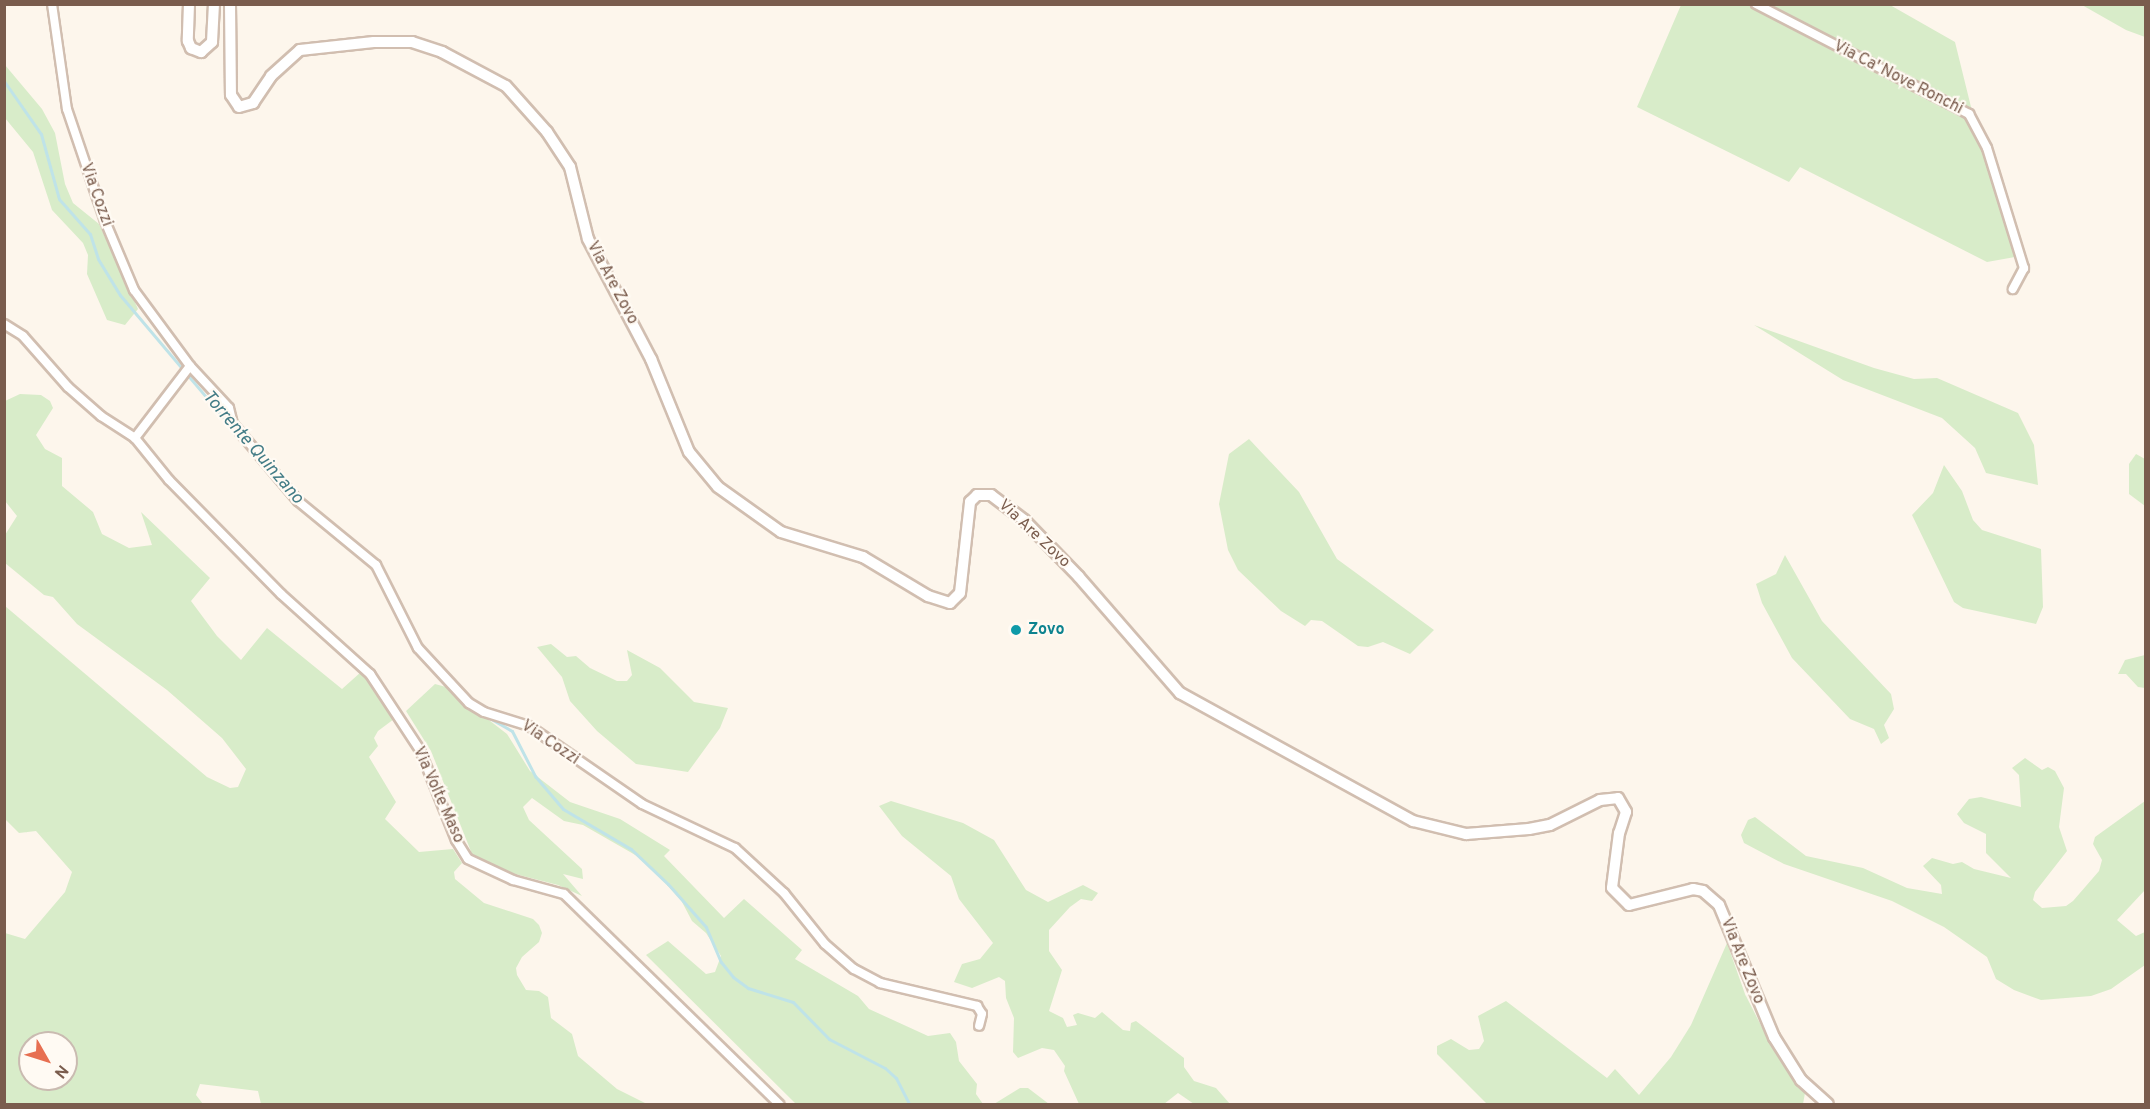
<!DOCTYPE html>
<html>
<head>
<meta charset="utf-8">
<style>
	body { margin:0 }
	#map { position:relative; width:2150px; height:1109px; overflow:hidden; background:#fdf6ec; font-family:Overpass,sans-serif }
	div>[style] { position:absolute }
	[style*='--x'] { left:calc(var(--x)*1px); top:calc(var(--y)*1px); width:calc(var(--w)*1px); rotate:calc(var(--a)*1deg) }
	.green>* { inset:0; background:#d8ecc9 }
	.stream>* { height:3px; margin:-1.5px; padding:0 1.5px; transform-origin:1.5px; border-radius:1.5px; background:#bfe3e8 }
	.roads { filter:drop-shadow(2px 0 #d1beb0) drop-shadow(-2px 0 #d1beb0) drop-shadow(0 2px #d1beb0) drop-shadow(0 -2px #d1beb0) }
	.minor>* { height:8px; margin:-4px; padding:0 4px; transform-origin:4px; border-radius:4px; background:#fff }
	.tertiary>* { height:10px; margin:-5px; padding:0 5px; transform-origin:5px; border-radius:5px; background:#fff }
	.dots>* { width:16px; height:16px; translate:-50% -50%; box-sizing:border-box; border:3px solid #fffaf3; border-radius:50% }
	span { translate:-50% -50%; white-space:nowrap; text-align:center; line-height:1.15; -webkit-text-stroke:4.5px #fffaf3; paint-order:stroke }
	.street-label { font-size:16px; color:#7a5c4d }
	.culture-label { font-size:16px; color:#0d838f; font-weight:700 }
	.left { translate:0 -50%; text-align:left }
	.water-label { font-size:18px; color:#437c86; font-style:italic }
	.frame { position:absolute; inset:0; border:6px solid #7a5c4d; pointer-events:none }
	.north { position:absolute; left:18px; top:1031px; width:60px; height:60px; box-sizing:border-box; background:#fffaf3; border:2px solid #cabbb1; border-radius:50%; rotate:129deg; font-size:16px; font-weight:700; line-height:24px; text-align:center; color:#7a5c4d }
	.north::after { content:''; display:block; margin:auto; width:21px; height:27px; background:#e76f51; clip-path:polygon(50% 0,100% 100%,50% 72%,0 100%) }
</style>
</head>
<body>
<div id="map">
	<div class="green">
		<i style="clip-path:polygon(1681px 5px,1890px 5px,1955px 42px,1972px 111px,1991px 150px,2004px 192px,2015px 257px,1987px 262px,1800px 167px,1789px 182px,1637px 107px)"></i>
		<i style="clip-path:polygon(2082px 5px,2145px 5px,2145px 37px,2126px 30px)"></i>
		<i style="clip-path:polygon(5px 65px,42px 109px,55px 133px,65px 184px,73px 203px,99px 224px,138px 309px,125px 325px,107px 320px,87px 274px,88px 255px,83px 243px,52px 210px,33px 152px,5px 118px)"></i>
		<i style="clip-path:polygon(1754px 325px,1874px 368px,1914px 379px,1937px 378px,2018px 413px,2034px 445px,2038px 485px,1986px 473px,1975px 448px,1942px 418px,1843px 380px)"></i>
		<i style="clip-path:polygon(evenodd,20px 394px,41px 395px,50px 401px,53px 408px,36px 435px,45px 449px,62px 458px,62px 486px,93px 512px,102px 534px,129px 548px,152px 545px,141px 512px,210px 578px,191px 601px,217px 636px,241px 660px,267px 628px,342px 689px,361px 672px,394px 719px,378px 731px,374px 738px,378px 746px,369px 757px,396px 802px,385px 819px,419px 852px,453px 849px,462px 863px,454px 872px,455px 879px,484px 903px,533px 919px,539px 925px,542px 933px,539px 942px,522px 957px,516px 968px,517px 975px,526px 990px,539px 991px,548px 997px,551px 1018px,572px 1034px,578px 1056px,617px 1089px,647px 1104px,261px 1104px,258px 1091px,200px 1084px,196px 1095px,203px 1104px,5px 1104px,5px 933px,25px 939px,65px 892px,72px 872px,36px 831px,19px 833px,5px 819px,5px 606px,207px 777px,230px 788px,238px 787px,246px 769px,222px 738px,167px 690px,77px 624px,53px 597px,44px 595px,5px 563px,5px 535px,17px 516px,5px 501px,5px 401px,20px 394px,30px 1043px,66px 1043px,66px 1079px,30px 1079px,30px 1043px)"></i>
		<i style="clip-path:polygon(1249px 439px,1299px 492px,1337px 559px,1434px 630px,1410px 654px,1383px 642px,1368px 647px,1358px 646px,1322px 621px,1311px 620px,1305px 626px,1281px 611px,1238px 570px,1228px 550px,1219px 504px,1229px 454px)"></i>
		<i style="clip-path:polygon(2136px 454px,2145px 459px,2145px 506px,2129px 494px,2129px 464px)"></i>
		<i style="clip-path:polygon(1944px 465px,1962px 491px,1973px 520px,1982px 530px,2041px 549px,2043px 607px,2036px 624px,1963px 608px,1954px 602px,1912px 515px,1933px 493px)"></i>
		<i style="clip-path:polygon(1785px 555px,1822px 621px,1891px 694px,1894px 709px,1884px 725px,1889px 738px,1881px 744px,1874px 729px,1850px 719px,1792px 658px,1762px 603px,1756px 584px,1776px 574px)"></i>
		<i style="clip-path:polygon(551px 644px,567px 657px,576px 656px,590px 668px,617px 681px,627px 681px,632px 675px,627px 650px,660px 668px,694px 702px,728px 708px,720px 728px,688px 772px,636px 764px,597px 731px,570px 701px,562px 677px,537px 647px)"></i>
		<i style="clip-path:polygon(2145px 655px,2145px 688px,2138px 687px,2126px 674px,2118px 674px,2125px 660px)"></i>
		<i style="clip-path:polygon(435px 684px,446px 687px,507px 734px,530px 771px,570px 802px,620px 819px,670px 850px,664px 856px,724px 918px,744px 899px,802px 950px,795px 959px,858px 996px,869px 1009px,928px 1036px,950px 1033px,956px 1042px,959px 1061px,977px 1084px,976px 1094px,983px 1104px,796px 1104px,646px 955px,668px 941px,706px 974px,715px 972px,721px 956px,706px 933px,692px 921px,681px 900px,644px 860px,583px 825px,564px 821px,532px 798px,523px 807px,529px 820px,582px 869px,583px 879px,563px 874px,582px 896px,558px 885px,503px 871px,472px 854px,431px 751px,406px 711px)"></i>
		<i style="clip-path:polygon(2025px 758px,2042px 770px,2048px 767px,2055px 771px,2064px 788px,2059px 827px,2067px 851px,2035px 892px,2033px 900px,2042px 908px,2066px 906px,2073px 901px,2099px 871px,2102px 860px,2093px 844px,2095px 837px,2145px 801px,2145px 890px,2117px 920px,2136px 936px,2145px 932px,2145px 965px,2111px 989px,2091px 996px,2041px 1000px,2014px 990px,1996px 979px,1987px 957px,1944px 927px,1892px 901px,1784px 864px,1744px 843px,1741px 835px,1748px 820px,1755px 817px,1806px 856px,1863px 868px,1907px 888px,1942px 894px,1941px 885px,1923px 866px,1932px 858px,1953px 864px,1962px 862px,1974px 869px,2011px 878px,1986px 853px,1986px 834px,1964px 823px,1957px 814px,1969px 799px,1981px 797px,2021px 807px,2019px 775px,2012px 768px)"></i>
		<i style="clip-path:polygon(891px 801px,963px 823px,994px 840px,1026px 890px,1048px 902px,1083px 885px,1098px 893px,1092px 901px,1081px 899px,1070px 907px,1049px 930px,1049px 951px,1062px 970px,1049px 1011px,1063px 1018px,1067px 1027px,1077px 1025px,1073px 1015px,1078px 1013px,1095px 1018px,1102px 1012px,1123px 1030px,1130px 1031px,1131px 1023px,1136px 1021px,1184px 1058px,1184px 1067px,1194px 1081px,1216px 1088px,1230px 1104px,1194px 1104px,1178px 1093px,1164px 1104px,1079px 1104px,1064px 1071px,1065px 1066px,1054px 1050px,1042px 1048px,1018px 1058px,1013px 1052px,1014px 1018px,1006px 998px,1005px 981px,999px 977px,972px 988px,954px 982px,962px 964px,980px 959px,993px 943px,959px 899px,951px 876px,902px 836px,879px 806px)"></i>
		<i style="clip-path:polygon(1727px 943px,1745px 994px,1773px 1049px,1805px 1093px,1803px 1104px,1487px 1104px,1437px 1054px,1437px 1046px,1451px 1039px,1469px 1050px,1479px 1049px,1484px 1041px,1478px 1016px,1506px 1001px,1607px 1078px,1615px 1069px,1639px 1095px,1671px 1057px,1691px 1025px)"></i>
		<i style="clip-path:polygon(1020px 1088px,1028px 1088px,1049px 1104px,994px 1104px)"></i>
	</div>
	<div class="stream">
		<i style="--x:4;--y:81;--w:65;--a:55.1"></i>
		<i style="--x:41;--y:134;--w:67;--a:74.5"></i>
		<i style="--x:59;--y:199;--w:47;--a:48.5"></i>
		<i style="--x:90;--y:234;--w:26;--a:72"></i>
		<i style="--x:98;--y:259;--w:42;--a:58.6"></i>
		<i style="--x:120;--y:295;--w:170;--a:49.8"></i>
		<i style="--x:382;--y:585;--w:62;--a:63"></i>
		<i style="--x:425;--y:660;--w:59;--a:47.7"></i>
		<i style="--x:486;--y:716;--w:30;--a:30"></i>
		<i style="--x:512;--y:731;--w:51;--a:62.9"></i>
		<i style="--x:535;--y:776;--w:43;--a:49.7"></i>
		<i style="--x:563;--y:809;--w:79;--a:30.5"></i>
		<i style="--x:631;--y:849;--w:51;--a:43.4"></i>
		<i style="--x:668;--y:884;--w:57;--a:48.5"></i>
		<i style="--x:706;--y:927;--w:38;--a:67"></i>
		<i style="--x:721;--y:962;--w:19;--a:51"></i>
		<i style="--x:733;--y:977;--w:19;--a:36"></i>
		<i style="--x:748;--y:988;--w:47;--a:17.3"></i>
		<i style="--x:793;--y:1002;--w:52;--a:45.8"></i>
		<i style="--x:829;--y:1039;--w:63;--a:27.4"></i>
		<i style="--x:885;--y:1068;--w:15;--a:42"></i>
		<i style="--x:896;--y:1078;--w:29;--a:63"></i>
	</div>
	<div class="roads">
		<div class="minor">
			<i style="--x:52;--y:4;--w:106;--a:81.9"></i>
			<i style="--x:67;--y:109;--w:118;--a:71.3"></i>
			<i style="--x:105;--y:221;--w:75;--a:67.2"></i>
			<i style="--x:134;--y:290;--w:94;--a:53.6"></i>
			<i style="--x:190;--y:366;--w:91;--a:127.4"></i>
			<i style="--x:1756;--y:4;--w:240;--a:27.3"></i>
			<i style="--x:1969;--y:114;--w:38;--a:62"></i>
			<i style="--x:1987;--y:148;--w:126;--a:72.9"></i>
			<i style="--x:2024;--y:268;--w:24;--a:118"></i>
			<i style="--x:4;--y:324;--w:22;--a:32"></i>
			<i style="--x:23;--y:336;--w:68;--a:48.6"></i>
			<i style="--x:68;--y:387;--w:44;--a:41.3"></i>
			<i style="--x:101;--y:416;--w:40;--a:32.9"></i>
			<i style="--x:135;--y:438;--w:54;--a:51"></i>
			<i style="--x:169;--y:480;--w:160;--a:45.5"></i>
			<i style="--x:281;--y:594;--w:120;--a:42"></i>
			<i style="--x:370;--y:674;--w:91;--a:56.7"></i>
			<i style="--x:420;--y:750;--w:97;--a:68.2"></i>
			<i style="--x:456;--y:840;--w:22;--a:58"></i>
			<i style="--x:468;--y:859;--w:50;--a:25"></i>
			<i style="--x:513;--y:880;--w:53;--a:15.4"></i>
			<i style="--x:564;--y:894;--w:301;--a:44.3"></i>
			<i style="--x:190;--y:366;--w:57;--a:47.1"></i>
			<i style="--x:229;--y:408;--w:16;--a:76"></i>
			<i style="--x:233;--y:424;--w:101;--a:49.8"></i>
			<i style="--x:298;--y:501;--w:101;--a:39.4"></i>
			<i style="--x:376;--y:565;--w:93;--a:63.2"></i>
			<i style="--x:418;--y:648;--w:75;--a:47.2"></i>
			<i style="--x:469;--y:703;--w:17;--a:31"></i>
			<i style="--x:484;--y:712;--w:47;--a:17.3"></i>
			<i style="--x:529;--y:726;--w:137;--a:34.6"></i>
			<i style="--x:642;--y:804;--w:103;--a:25.3"></i>
			<i style="--x:735;--y:848;--w:67;--a:42.6"></i>
			<i style="--x:784;--y:893;--w:65;--a:51.2"></i>
			<i style="--x:825;--y:944;--w:38;--a:41"></i>
			<i style="--x:854;--y:969;--w:30;--a:28"></i>
			<i style="--x:880;--y:983;--w:100;--a:13.3"></i>
			<i style="--x:977;--y:1006;--w:9;--a:58"></i>
			<i style="--x:982;--y:1014;--w:12;--a:104"></i>
		</div>
		<div class="tertiary">
			<i style="--x:189;--y:4;--w:37;--a:92"></i>
			<i style="--x:188;--y:41;--w:8;--a:67"></i>
			<i style="--x:191;--y:48;--w:11;--a:22"></i>
			<i style="--x:201;--y:52;--w:15;--a:-42"></i>
			<i style="--x:212;--y:42;--w:38;--a:-87"></i>
			<i style="--x:230;--y:4;--w:91;--a:89.4"></i>
			<i style="--x:231;--y:95;--w:14;--a:56"></i>
			<i style="--x:239;--y:107;--w:15;--a:-16"></i>
			<i style="--x:253;--y:103;--w:32;--a:-56"></i>
			<i style="--x:271;--y:76;--w:39;--a:-42"></i>
			<i style="--x:300;--y:50;--w:74;--a:-6.2"></i>
			<i style="--x:374;--y:42;--w:38;--a:0"></i>
			<i style="--x:412;--y:42;--w:32;--a:18"></i>
			<i style="--x:442;--y:52;--w:72;--a:28"></i>
			<i style="--x:506;--y:86;--w:62;--a:48.3"></i>
			<i style="--x:547;--y:132;--w:42;--a:56.7"></i>
			<i style="--x:570;--y:167;--w:74;--a:76"></i>
			<i style="--x:588;--y:239;--w:136;--a:62.3"></i>
			<i style="--x:651;--y:359;--w:100;--a:67.8"></i>
			<i style="--x:689;--y:452;--w:45;--a:50.4"></i>
			<i style="--x:718;--y:487;--w:77;--a:35.5"></i>
			<i style="--x:781;--y:532;--w:86;--a:17"></i>
			<i style="--x:863;--y:557;--w:76;--a:31"></i>
			<i style="--x:928;--y:596;--w:23;--a:18"></i>
			<i style="--x:950;--y:603;--w:14;--a:-45"></i>
			<i style="--x:960;--y:593;--w:92;--a:-83.7"></i>
			<i style="--x:970;--y:502;--w:10;--a:-45"></i>
			<i style="--x:977;--y:495;--w:14;--a:0"></i>
			<i style="--x:991;--y:495;--w:41;--a:37.1"></i>
			<i style="--x:1024;--y:520;--w:79;--a:46"></i>
			<i style="--x:1079;--y:577;--w:154;--a:49"></i>
			<i style="--x:1180;--y:693;--w:266;--a:28.8"></i>
			<i style="--x:1413;--y:821;--w:55;--a:13.8"></i>
			<i style="--x:1466;--y:834;--w:63;--a:-4.5"></i>
			<i style="--x:1529;--y:829;--w:21;--a:-11"></i>
			<i style="--x:1550;--y:825;--w:56;--a:-26.6"></i>
			<i style="--x:1600;--y:800;--w:18;--a:-6"></i>
			<i style="--x:1618;--y:798;--w:16;--a:60"></i>
			<i style="--x:1626;--y:812;--w:22;--a:108"></i>
			<i style="--x:1619;--y:833;--w:55;--a:97.3"></i>
			<i style="--x:1612;--y:888;--w:24;--a:45"></i>
			<i style="--x:1629;--y:905;--w:66;--a:-14"></i>
			<i style="--x:1693;--y:889;--w:10;--a:11"></i>
			<i style="--x:1703;--y:891;--w:21;--a:41"></i>
			<i style="--x:1719;--y:905;--w:143;--a:67.4"></i>
			<i style="--x:1774;--y:1037;--w:51;--a:57.9"></i>
			<i style="--x:1801;--y:1080;--w:36;--a:42"></i>
		</div>
	</div>
	<div class="dots">
		<i style="left:1016px;top:630px;background:#0f9aa8"></i>
	</div>
	<div class="street-label">
		<span style="left:1898px;top:78px;rotate:27deg">Via Ca' Nove Ronchi</span>
		<span style="left:96px;top:195px;rotate:70deg">Via Cozzi</span>
		<span style="left:612px;top:283px;rotate:62deg">Via Are Zovo</span>
		<span style="left:1034px;top:534px;rotate:43deg">Via Are Zovo</span>
		<span style="left:550px;top:743px;rotate:34deg">Via Cozzi</span>
		<span style="left:438px;top:795px;rotate:66deg">Via Volte Maso</span>
		<span style="left:1742px;top:961px;rotate:68deg">Via Are Zovo</span>
	</div>
	<div class="culture-label">
		<span class="left" style="left:1028px;top:630px">Zovo</span>
	</div>
	<div class="water-label">
		<span style="left:252px;top:448px;rotate:49deg">Torrente Quinzano</span>
	</div>
	<div class="frame"></div>
	<div class="north">N</div>
</div>
</body>
</html>
